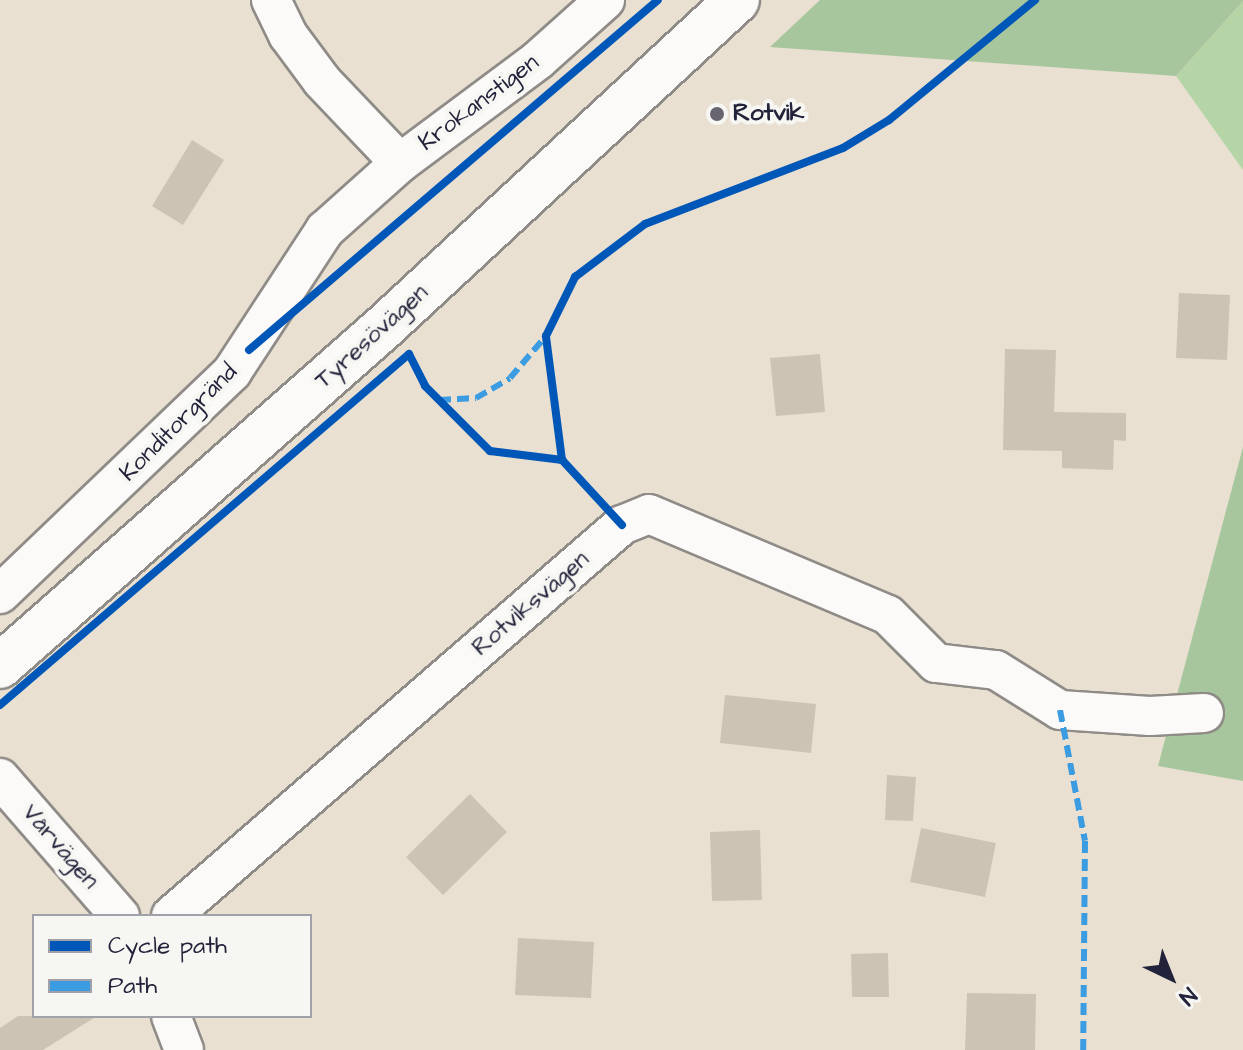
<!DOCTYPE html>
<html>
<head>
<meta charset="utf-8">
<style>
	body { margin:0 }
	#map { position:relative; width:1243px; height:1050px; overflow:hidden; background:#e9e0d2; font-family:"Architects Daughter",sans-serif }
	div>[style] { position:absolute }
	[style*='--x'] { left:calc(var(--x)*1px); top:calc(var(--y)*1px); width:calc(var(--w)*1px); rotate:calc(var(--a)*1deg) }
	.green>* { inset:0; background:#b6d5a7 }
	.forest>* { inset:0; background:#a7c69d }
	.building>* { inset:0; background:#cdc3b5 }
	.roads { filter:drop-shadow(2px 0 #8f8b87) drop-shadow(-2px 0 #8f8b87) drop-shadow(0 2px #8f8b87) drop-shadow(0 -2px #8f8b87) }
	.minor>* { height:38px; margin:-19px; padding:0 19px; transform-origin:19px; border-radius:19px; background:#fcfaf8 }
	.major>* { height:44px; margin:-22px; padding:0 22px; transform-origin:22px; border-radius:22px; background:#fcfaf8 }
	.quiet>* { height:6px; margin-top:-3px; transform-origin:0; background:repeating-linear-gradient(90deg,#3c9ce2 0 12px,transparent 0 18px) }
	.cycleway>* { height:8px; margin:-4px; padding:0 4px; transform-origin:4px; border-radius:4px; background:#0057b8 }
	.dots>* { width:22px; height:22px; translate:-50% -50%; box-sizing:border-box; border:4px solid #f6f6f2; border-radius:50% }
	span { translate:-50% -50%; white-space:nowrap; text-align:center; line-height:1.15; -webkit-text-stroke:8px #f6f6f2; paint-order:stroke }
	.street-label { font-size:24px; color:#22223b }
	.poi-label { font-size:24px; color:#22223b; font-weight:700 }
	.left { translate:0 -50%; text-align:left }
	.legend { position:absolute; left:32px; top:914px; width:280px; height:104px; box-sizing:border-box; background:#f6f6f2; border:2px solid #a1a1a9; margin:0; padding:10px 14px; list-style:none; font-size:24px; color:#22223b }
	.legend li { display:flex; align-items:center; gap:16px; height:40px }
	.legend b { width:40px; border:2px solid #a1a1a9 }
	.north { position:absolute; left:1131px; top:938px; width:80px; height:80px; -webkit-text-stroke:6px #f6f6f2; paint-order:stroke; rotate:137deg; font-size:22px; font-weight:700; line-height:32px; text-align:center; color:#22223b }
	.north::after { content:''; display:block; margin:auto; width:28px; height:36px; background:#22223b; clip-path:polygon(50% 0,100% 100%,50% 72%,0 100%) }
</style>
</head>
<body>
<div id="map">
	<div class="green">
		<i style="clip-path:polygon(1243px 1px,1243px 170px,1176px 76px)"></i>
	</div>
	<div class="forest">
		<i style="clip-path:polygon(820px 0,1243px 0,1243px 1px,1176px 76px,770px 47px)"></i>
		<i style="clip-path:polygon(1243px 447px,1243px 781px,1158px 766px)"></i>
	</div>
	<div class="building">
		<i style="clip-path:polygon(192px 140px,224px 160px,183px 225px,152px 206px)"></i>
		<i style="clip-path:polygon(1179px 293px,1230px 295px,1227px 360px,1176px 358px)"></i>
		<i style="clip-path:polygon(1005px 349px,1056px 350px,1054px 412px,1126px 413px,1126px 441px,1114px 440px,1113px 470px,1062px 468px,1062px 451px,1003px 450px)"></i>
		<i style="clip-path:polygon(820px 354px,825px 412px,776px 416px,770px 358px)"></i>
		<i style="clip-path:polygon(725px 695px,816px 704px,811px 753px,720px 743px)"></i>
		<i style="clip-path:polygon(887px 775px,916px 777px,913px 821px,885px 820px)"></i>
		<i style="clip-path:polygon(470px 794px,507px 832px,443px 895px,406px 857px)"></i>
		<i style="clip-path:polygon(921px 828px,996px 843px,985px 897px,910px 882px)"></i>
		<i style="clip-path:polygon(760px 830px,762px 900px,712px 901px,710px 832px)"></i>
		<i style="clip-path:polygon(518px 938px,594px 942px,591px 998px,515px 995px)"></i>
		<i style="clip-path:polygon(888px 953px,889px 997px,852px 997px,851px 954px)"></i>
		<i style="clip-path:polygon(967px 993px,1036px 994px,1035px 1050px,965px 1050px)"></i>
		<i style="clip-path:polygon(18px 1016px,97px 1016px,43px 1050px,0 1050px,0 1028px)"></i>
	</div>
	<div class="roads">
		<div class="minor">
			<i style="--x:271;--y:0;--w:39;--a:64"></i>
			<i style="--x:288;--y:35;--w:57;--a:53.5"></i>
			<i style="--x:322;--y:81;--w:113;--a:46.4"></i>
			<i style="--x:400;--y:163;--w:172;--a:-36.7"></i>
			<i style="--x:538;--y:60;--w:90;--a:-41.8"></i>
			<i style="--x:0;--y:594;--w:321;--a:-43.7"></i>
			<i style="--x:232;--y:372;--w:170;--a:-56.8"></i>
			<i style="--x:325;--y:230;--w:101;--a:-41.8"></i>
			<i style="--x:0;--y:778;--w:183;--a:49"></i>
			<i style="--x:171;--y:916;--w:597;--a:-40.92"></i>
			<i style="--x:622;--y:525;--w:29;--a:-22"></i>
			<i style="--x:649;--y:514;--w:259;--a:22.9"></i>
			<i style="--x:888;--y:615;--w:68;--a:45"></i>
			<i style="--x:936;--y:663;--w:60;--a:6.7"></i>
			<i style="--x:996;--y:670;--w:75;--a:32"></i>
			<i style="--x:1060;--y:710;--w:90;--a:3.8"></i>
			<i style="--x:1150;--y:716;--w:54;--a:-3.2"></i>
			<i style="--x:171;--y:1016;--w:36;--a:69"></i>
		</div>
		<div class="major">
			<i style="--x:0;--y:666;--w:512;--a:-41.44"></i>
			<i style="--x:384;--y:327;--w:481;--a:-42.8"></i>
		</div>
	</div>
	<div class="quiet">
		<i style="--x:439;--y:400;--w:37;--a:-3"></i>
		<i style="--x:476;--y:398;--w:39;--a:-30"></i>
		<i style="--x:510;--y:378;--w:55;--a:-49.4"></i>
		<i style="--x:1060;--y:710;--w:133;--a:79.2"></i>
		<i style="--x:1085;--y:841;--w:209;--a:90.5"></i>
	</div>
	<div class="cycleway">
		<i style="--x:249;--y:350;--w:538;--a:-40.56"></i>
		<i style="--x:409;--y:354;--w:36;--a:63"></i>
		<i style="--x:425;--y:386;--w:92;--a:45"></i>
		<i style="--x:490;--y:451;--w:73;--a:7.1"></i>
		<i style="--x:622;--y:525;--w:88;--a:-132.7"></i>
		<i style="--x:562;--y:460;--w:125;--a:-97.4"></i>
		<i style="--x:546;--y:336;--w:66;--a:-63.8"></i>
		<i style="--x:575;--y:277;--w:88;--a:-37.1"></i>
		<i style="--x:645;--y:224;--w:212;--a:-21"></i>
		<i style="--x:843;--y:148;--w:54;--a:-31.3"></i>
		<i style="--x:889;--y:120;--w:189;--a:-39.4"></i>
		<i style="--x:0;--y:705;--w:539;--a:-40.64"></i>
	</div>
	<div class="dots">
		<i style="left:717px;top:114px;background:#686470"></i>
	</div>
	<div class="street-label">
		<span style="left:479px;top:103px;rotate:-37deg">Krokanstigen</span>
		<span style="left:372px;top:337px;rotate:-42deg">Tyresövägen</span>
		<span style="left:179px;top:423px;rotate:-45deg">Konditorgränd</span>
		<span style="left:531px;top:604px;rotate:-41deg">Rotviksvägen</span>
		<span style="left:60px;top:847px;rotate:49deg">Vårvägen</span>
	</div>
	<div class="poi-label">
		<span class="left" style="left:733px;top:114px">Rotvik</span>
	</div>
	<ul class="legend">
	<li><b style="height:10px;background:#0057b8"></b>Cycle path</li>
	<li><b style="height:10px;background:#3c9ce2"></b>Path</li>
	</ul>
	<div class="north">N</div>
</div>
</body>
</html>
